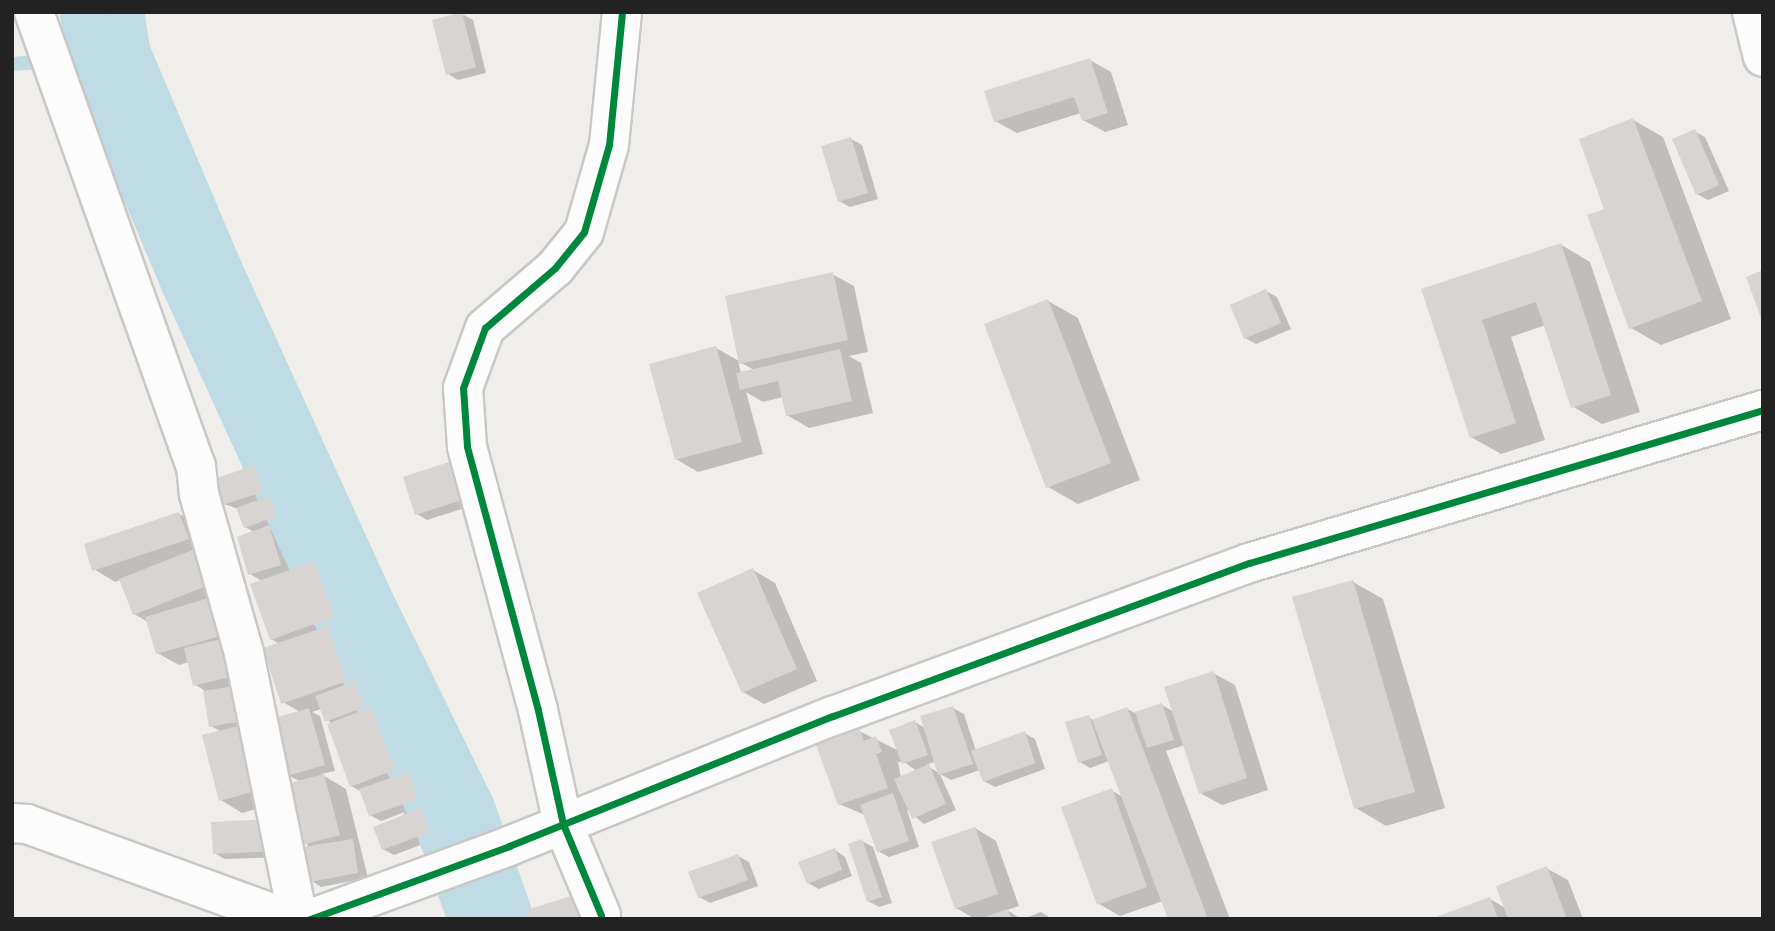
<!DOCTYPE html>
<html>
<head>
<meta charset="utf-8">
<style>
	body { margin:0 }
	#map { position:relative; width:1775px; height:931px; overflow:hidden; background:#f0eeeb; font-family:"Noto Sans",sans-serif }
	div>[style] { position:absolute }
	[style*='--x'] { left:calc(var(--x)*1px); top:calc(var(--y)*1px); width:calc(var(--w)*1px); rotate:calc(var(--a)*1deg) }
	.shadow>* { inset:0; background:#0003 }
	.stream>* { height:14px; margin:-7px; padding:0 7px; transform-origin:7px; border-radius:7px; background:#bfdbe3 }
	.river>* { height:84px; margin:-42px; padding:0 42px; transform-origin:42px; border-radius:42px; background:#bfdbe3 }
	.building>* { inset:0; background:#d7d4d2 }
	.roads { filter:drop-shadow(2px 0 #c9c8c7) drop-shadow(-2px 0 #c9c8c7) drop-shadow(0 2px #c9c8c7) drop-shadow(0 -2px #c9c8c7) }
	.minor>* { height:38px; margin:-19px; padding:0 19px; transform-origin:19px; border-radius:19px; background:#fdfcfc }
	.tertiary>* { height:38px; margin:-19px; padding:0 19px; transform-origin:19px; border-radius:19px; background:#fdfcfc }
	.cycleway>* { height:7px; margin:-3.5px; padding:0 3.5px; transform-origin:3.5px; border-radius:3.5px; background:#00873e }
	span { translate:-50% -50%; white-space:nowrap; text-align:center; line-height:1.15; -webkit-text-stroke:5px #fff; paint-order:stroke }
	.frame { position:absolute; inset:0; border:14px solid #222; pointer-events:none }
</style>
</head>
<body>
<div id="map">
	<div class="shadow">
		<i style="clip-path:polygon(462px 14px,473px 20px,486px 73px,458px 80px,448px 74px)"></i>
		<i style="clip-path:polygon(1090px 60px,1111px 72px,1128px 125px,1105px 132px,1083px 120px,1081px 113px,1017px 133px,995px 121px)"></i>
		<i style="clip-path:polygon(1633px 120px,1663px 137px,1731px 319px,1661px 345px,1631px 328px,1607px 210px)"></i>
		<i style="clip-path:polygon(1694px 131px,1705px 137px,1729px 191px,1708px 200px,1697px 194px)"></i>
		<i style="clip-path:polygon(851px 139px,862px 145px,878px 199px,850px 207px,839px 201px)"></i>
		<i style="clip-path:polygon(1560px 244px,1590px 262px,1640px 412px,1602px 424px,1572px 406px,1546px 325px,1511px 337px,1545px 440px,1501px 454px,1471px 437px,1423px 290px)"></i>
		<i style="clip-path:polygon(evenodd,832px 274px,854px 286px,868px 352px,849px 356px,861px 363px,873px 413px,809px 428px,787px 415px,783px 397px,763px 402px,746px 392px,763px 454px,698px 472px,676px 459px,716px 348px,741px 362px,832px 274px,738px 361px,754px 370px,741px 373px,738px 361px)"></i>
		<i style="clip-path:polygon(1266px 291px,1277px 297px,1291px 329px,1256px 344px,1245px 338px)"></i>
		<i style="clip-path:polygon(1048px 301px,1078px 318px,1140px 480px,1078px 504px,1048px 487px)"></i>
		<i style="clip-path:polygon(449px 464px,460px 470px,471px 506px,427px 520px,417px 514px)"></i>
		<i style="clip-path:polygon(254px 466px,265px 473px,270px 499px,280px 504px,286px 522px,270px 528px,279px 534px,291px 571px,315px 563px,336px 576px,354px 629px,340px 635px,349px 640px,374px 711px,392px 722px,427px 805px,418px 808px,431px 816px,439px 838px,394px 855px,383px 849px,405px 812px,381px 821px,370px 815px,362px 792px,351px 786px,331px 724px,321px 709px,312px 712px,320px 716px,335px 771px,321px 774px,346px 789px,368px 878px,321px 887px,311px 880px,301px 782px,288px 775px,300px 712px,283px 702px,280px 644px,271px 639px,262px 581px,250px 574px,254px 532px,245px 527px,238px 509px,224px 504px)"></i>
		<i style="clip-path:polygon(179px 514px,201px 526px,248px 680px,221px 690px,284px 801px,242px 813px,221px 800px,222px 732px,211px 726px,204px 690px,194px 684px,189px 662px,179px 665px,157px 653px,148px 622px,134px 614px,121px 580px,115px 582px,94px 569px)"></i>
		<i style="clip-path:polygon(753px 570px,775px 583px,817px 681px,764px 704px,743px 692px)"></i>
		<i style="clip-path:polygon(1353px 582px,1383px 599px,1445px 808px,1386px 826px,1356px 808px)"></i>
		<i style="clip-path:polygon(1213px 673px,1235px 685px,1268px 790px,1222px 805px,1200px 793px,1185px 745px,1166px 751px,1230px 919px,1169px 919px,1163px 901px,1120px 916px,1099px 904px,1111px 790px,1123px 797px,1109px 761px,1090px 768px,1080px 762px,1088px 717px,1095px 721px,1127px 709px,1135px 713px,1162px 705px,1174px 712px)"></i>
		<i style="clip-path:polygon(evenodd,953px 708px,964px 714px,976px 751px,1024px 733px,1035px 739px,1045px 769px,995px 787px,984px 781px,980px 770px,951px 780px,940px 774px,956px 810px,924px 824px,907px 810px,919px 847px,889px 857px,878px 851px,865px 815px,839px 804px,859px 731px,899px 751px,915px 722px,925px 728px,953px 708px,936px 761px,939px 773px,926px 765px,936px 761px,953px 708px,898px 762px,904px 762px,917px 771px,901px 778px,898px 762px)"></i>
		<i style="clip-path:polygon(284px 827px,285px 857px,225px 859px,214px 853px)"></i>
		<i style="clip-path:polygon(975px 828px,996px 841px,1019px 906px,1007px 910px,1021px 919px,975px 919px,956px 908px)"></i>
		<i style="clip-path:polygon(862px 841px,873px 847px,892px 903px,879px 907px,868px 901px)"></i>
		<i style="clip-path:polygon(835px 850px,845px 857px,852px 876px,819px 889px,808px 883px)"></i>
		<i style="clip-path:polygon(738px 856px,749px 862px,758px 886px,710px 903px,699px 897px)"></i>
		<i style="clip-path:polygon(1546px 868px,1568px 880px,1583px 919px,1438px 919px,1490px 899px,1507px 909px)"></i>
		<i style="clip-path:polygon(1041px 912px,1052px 919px,1023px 919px)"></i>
	</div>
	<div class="stream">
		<i style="--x:12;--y:64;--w:97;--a:-4.1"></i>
	</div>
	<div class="river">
		<i style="--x:102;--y:12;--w:46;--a:81.2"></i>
		<i style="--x:109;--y:57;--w:239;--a:67.1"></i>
		<i style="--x:202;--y:277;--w:355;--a:65.5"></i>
		<i style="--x:349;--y:600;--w:238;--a:63.9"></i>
		<i style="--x:454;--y:814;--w:111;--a:70.6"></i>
	</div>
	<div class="building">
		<i style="clip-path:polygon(462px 12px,476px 67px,446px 75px,432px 20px)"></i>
		<i style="clip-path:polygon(1090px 58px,1108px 113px,1082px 121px,1074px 97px,994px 122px,984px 91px)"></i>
		<i style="clip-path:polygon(1633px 118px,1702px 301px,1629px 329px,1587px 215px,1604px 209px,1579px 139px)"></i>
		<i style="clip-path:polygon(1695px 129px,1719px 185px,1696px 195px,1672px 139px)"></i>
		<i style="clip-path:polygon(851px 137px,868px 193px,838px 202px,821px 146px)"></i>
		<i style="clip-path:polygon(1561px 243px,1611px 395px,1571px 408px,1536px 302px,1482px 320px,1516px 423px,1470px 438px,1421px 289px)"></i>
		<i style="clip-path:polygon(1763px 270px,1763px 321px,1762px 321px,1746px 277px)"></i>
		<i style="clip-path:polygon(833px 272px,848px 340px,739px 364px,725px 296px)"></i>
		<i style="clip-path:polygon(1266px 289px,1281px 323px,1244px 339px,1230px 305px)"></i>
		<i style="clip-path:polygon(1048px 299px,1111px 463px,1046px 488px,984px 324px)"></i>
		<i style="clip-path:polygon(716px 346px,742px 442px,675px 460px,649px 364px)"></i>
		<i style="clip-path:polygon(840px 349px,852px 401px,786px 416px,778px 381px,740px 390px,736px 373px)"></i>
		<i style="clip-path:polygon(449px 462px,462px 500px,415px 515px,403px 477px)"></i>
		<i style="clip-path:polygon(255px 465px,263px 492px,222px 505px,214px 479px)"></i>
		<i style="clip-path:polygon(269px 496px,277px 516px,244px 528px,236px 508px)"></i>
		<i style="clip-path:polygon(179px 512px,189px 539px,92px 571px,84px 544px)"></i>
		<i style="clip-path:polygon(269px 525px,281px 565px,248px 575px,237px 537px)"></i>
		<i style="clip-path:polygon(195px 549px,209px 585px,133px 615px,119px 579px)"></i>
		<i style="clip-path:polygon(315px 561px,334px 617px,270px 640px,250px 584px)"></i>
		<i style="clip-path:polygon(753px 568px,797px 669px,742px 693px,697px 593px)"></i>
		<i style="clip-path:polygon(1353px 580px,1415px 792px,1354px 809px,1292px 597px)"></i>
		<i style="clip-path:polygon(212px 597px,224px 635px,156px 654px,145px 617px)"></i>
		<i style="clip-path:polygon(328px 626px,347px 681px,281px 704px,263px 648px)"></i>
		<i style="clip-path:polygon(230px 637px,238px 675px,193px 686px,184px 648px)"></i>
		<i style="clip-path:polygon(1214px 671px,1247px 778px,1199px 794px,1164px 687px)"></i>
		<i style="clip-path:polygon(355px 681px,365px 707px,325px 722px,315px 696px)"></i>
		<i style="clip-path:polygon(240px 685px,247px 720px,209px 727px,203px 691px)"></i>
		<i style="clip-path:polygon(1162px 703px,1174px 740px,1147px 748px,1135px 712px)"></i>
		<i style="clip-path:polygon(953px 706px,973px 764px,938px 775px,920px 716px)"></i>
		<i style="clip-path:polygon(371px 707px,395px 770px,350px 787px,327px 724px)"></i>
		<i style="clip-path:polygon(1127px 707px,1208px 919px,1168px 919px,1092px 720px)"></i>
		<i style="clip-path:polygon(309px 708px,325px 765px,287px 776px,271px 719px)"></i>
		<i style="clip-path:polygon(1089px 715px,1102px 755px,1078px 763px,1065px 722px)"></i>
		<i style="clip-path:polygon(915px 720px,928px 755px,902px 764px,889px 730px)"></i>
		<i style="clip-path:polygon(246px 724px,264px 789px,219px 801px,202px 735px)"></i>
		<i style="clip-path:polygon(860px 729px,864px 741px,876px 736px,882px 752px,876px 754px,888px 788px,838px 805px,816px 745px)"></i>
		<i style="clip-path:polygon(1025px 731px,1035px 763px,983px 782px,971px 751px)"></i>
		<i style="clip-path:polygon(929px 764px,946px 804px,912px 819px,894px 779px)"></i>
		<i style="clip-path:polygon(408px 772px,418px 799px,369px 816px,359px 789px)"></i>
		<i style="clip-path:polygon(324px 774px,340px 835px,302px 845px,286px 784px)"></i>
		<i style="clip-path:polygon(1112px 788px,1147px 887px,1097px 905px,1061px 807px)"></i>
		<i style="clip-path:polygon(893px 793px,909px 841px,877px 852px,860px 805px)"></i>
		<i style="clip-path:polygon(421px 808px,430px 832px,382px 850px,373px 827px)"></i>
		<i style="clip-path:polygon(274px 819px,275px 851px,213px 854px,211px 822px)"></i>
		<i style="clip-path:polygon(975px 827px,998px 894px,955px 909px,931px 842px)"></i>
		<i style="clip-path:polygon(353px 839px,358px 873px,309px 882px,303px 847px)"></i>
		<i style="clip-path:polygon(862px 839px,882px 897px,867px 902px,848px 844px)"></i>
		<i style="clip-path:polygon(835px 848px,842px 870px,807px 884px,798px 862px)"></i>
		<i style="clip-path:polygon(738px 854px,748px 880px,698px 898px,688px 872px)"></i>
		<i style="clip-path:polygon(1547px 866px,1567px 919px,1508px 919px,1496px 886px)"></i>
		<i style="clip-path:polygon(581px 893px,590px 919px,529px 919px,526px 910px)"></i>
		<i style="clip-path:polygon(1490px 897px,1498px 919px,1433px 919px,1433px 918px)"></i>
		<i style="clip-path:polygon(1008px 909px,1011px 919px,982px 919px,982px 918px)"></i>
	</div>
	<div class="roads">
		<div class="minor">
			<i style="--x:34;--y:12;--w:482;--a:70.4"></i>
			<i style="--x:196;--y:466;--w:28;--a:84"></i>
			<i style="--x:199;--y:494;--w:165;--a:74.2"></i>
			<i style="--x:244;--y:653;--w:271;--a:78.5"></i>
			<i style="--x:1752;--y:12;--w:46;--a:76.3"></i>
			<i style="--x:12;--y:823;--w:15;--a:4"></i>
			<i style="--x:27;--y:824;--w:278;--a:20"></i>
			<i style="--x:601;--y:915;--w:99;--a:-112.7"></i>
			<i style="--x:563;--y:824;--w:117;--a:-102.4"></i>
			<i style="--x:538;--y:710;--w:273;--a:-105.1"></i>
			<i style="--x:467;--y:446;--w:58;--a:-93.9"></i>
			<i style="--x:463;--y:388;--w:64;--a:-69.9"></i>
			<i style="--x:485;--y:328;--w:92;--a:-40.6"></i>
			<i style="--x:555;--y:268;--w:46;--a:-51.1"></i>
			<i style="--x:584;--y:232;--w:91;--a:-74"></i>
			<i style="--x:609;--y:145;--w:134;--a:-84.4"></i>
		</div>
		<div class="tertiary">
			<i style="--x:310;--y:919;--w:212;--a:-20.1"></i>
			<i style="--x:509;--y:846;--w:349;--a:-21.9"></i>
			<i style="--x:833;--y:716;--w:443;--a:-20.2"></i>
			<i style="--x:1249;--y:563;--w:536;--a:-16.58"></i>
		</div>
	</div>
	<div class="cycleway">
		<i style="--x:601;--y:915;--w:99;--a:-112.7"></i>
		<i style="--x:563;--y:824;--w:117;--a:-102.4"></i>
		<i style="--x:538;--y:710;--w:273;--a:-105.1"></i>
		<i style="--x:467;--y:446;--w:58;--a:-93.9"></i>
		<i style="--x:463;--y:388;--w:64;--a:-69.9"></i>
		<i style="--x:485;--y:328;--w:92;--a:-40.6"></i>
		<i style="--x:555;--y:268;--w:46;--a:-51.1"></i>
		<i style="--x:584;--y:232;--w:91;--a:-74"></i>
		<i style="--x:609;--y:145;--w:134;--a:-84.4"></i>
		<i style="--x:310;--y:919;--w:212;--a:-20.1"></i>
		<i style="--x:509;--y:846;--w:349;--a:-21.9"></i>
		<i style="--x:833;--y:716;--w:443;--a:-20.2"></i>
		<i style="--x:1249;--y:563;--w:536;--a:-16.58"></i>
	</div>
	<div class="frame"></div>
</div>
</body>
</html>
